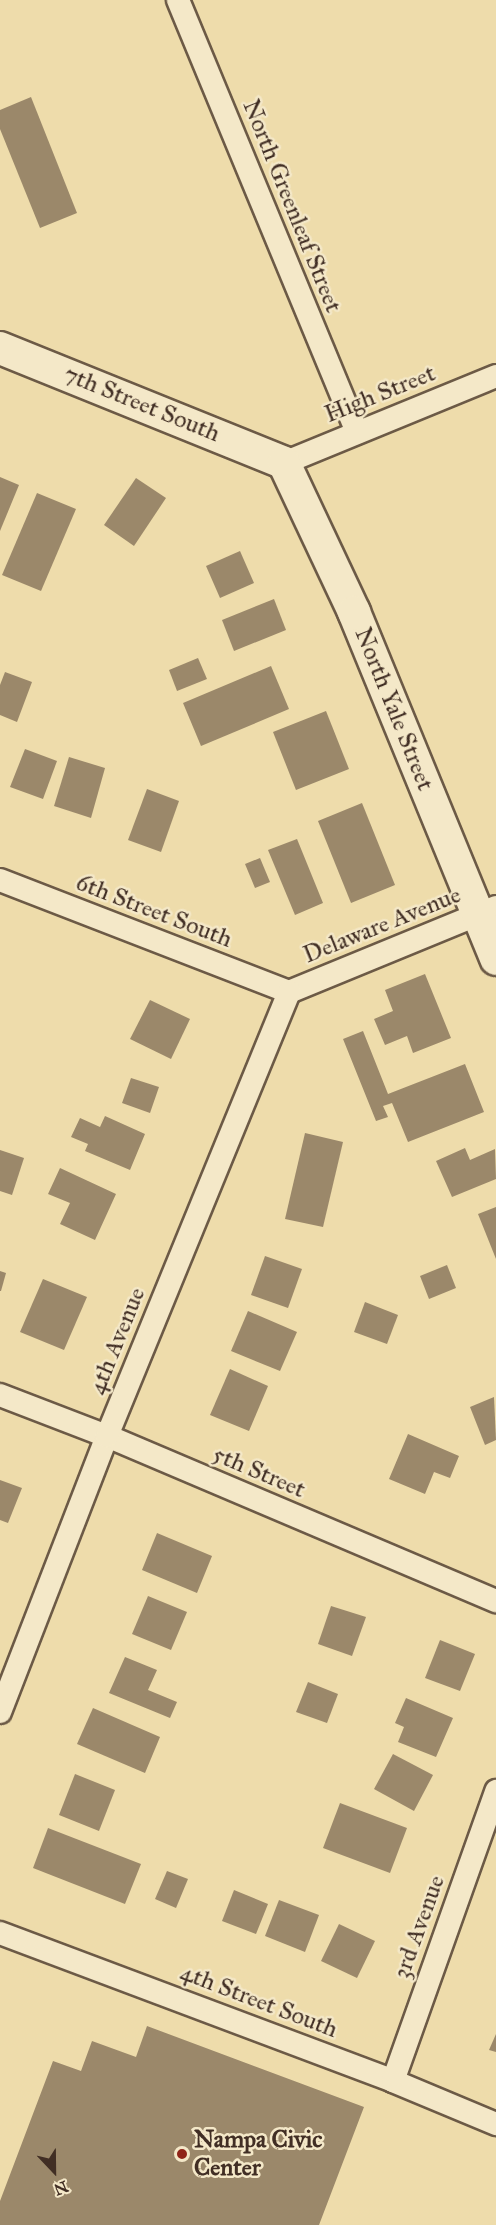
<!DOCTYPE html>
<html>
<head>
<meta charset="utf-8">
<style>
	body { margin:0 }
	#map { position:relative; width:496px; height:2225px; overflow:hidden; background:#eedcab; font-family:"IM FELL Great Primer",serif }
	div>[style] { position:absolute }
	[style*='--x'] { left:calc(var(--x)*1px); top:calc(var(--y)*1px); width:calc(var(--w)*1px); rotate:calc(var(--a)*1deg) }
	.building>* { inset:0; background:#9b886a }
	.roads { filter:drop-shadow(2px 0 #6c5a46) drop-shadow(-2px 0 #6c5a46) drop-shadow(0 2px #6c5a46) drop-shadow(0 -2px #6c5a46) }
	.minor>* { height:22px; margin:-11px; padding:0 11px; transform-origin:11px; border-radius:11px; background:#f4e8c8 }
	.secondary>* { height:32px; margin:-16px; padding:0 16px; transform-origin:16px; border-radius:16px; background:#f4e8c8 }
	.dots>* { width:16px; height:16px; translate:-50% -50%; box-sizing:border-box; border:3px solid #f4e8c8; border-radius:50% }
	span { translate:-50% -50%; white-space:nowrap; text-align:center; line-height:1.15; -webkit-text-stroke:5px #f4e8c8; paint-order:stroke }
	.street-label { font-size:24px; color:#412e24 }
	.poi-label { font-size:24px; color:#412e24; font-weight:700 }
	.left { translate:0 -50%; text-align:left }
	.north { position:absolute; left:24px; top:2141px; width:60px; height:60px; -webkit-text-stroke:4px #f4e8c8; paint-order:stroke; rotate:158deg; font-size:16px; font-weight:700; line-height:24px; text-align:center; color:#412e24 }
	.north::after { content:''; display:block; margin:auto; width:21px; height:27px; background:#412e24; clip-path:polygon(50% 0,100% 100%,50% 72%,0 100%) }
</style>
</head>
<body>
<div id="map">
	<div class="building">
		<i style="clip-path:polygon(31px 97px,77px 213px,40px 228px,0 129px,0 110px)"></i>
		<i style="clip-path:polygon(0 477px,19px 485px,0 531px)"></i>
		<i style="clip-path:polygon(136px 478px,166px 498px,134px 546px,104px 525px)"></i>
		<i style="clip-path:polygon(37px 493px,76px 509px,41px 591px,2px 575px)"></i>
		<i style="clip-path:polygon(240px 551px,254px 583px,220px 598px,206px 566px)"></i>
		<i style="clip-path:polygon(274px 599px,286px 630px,234px 651px,222px 620px)"></i>
		<i style="clip-path:polygon(198px 658px,207px 679px,177px 691px,169px 670px)"></i>
		<i style="clip-path:polygon(271px 666px,289px 709px,201px 746px,183px 703px)"></i>
		<i style="clip-path:polygon(5px 672px,32px 682px,17px 722px,0 715px,0 685px)"></i>
		<i style="clip-path:polygon(326px 711px,349px 769px,296px 790px,273px 732px)"></i>
		<i style="clip-path:polygon(25px 749px,57px 761px,43px 799px,10px 787px)"></i>
		<i style="clip-path:polygon(69px 757px,105px 768px,91px 818px,54px 806px)"></i>
		<i style="clip-path:polygon(147px 789px,179px 801px,161px 852px,128px 840px)"></i>
		<i style="clip-path:polygon(362px 803px,395px 885px,351px 903px,318px 821px)"></i>
		<i style="clip-path:polygon(297px 839px,323px 903px,295px 915px,268px 850px)"></i>
		<i style="clip-path:polygon(260px 858px,270px 882px,255px 888px,245px 864px)"></i>
		<i style="clip-path:polygon(425px 974px,451px 1038px,413px 1053px,407px 1036px,385px 1045px,374px 1019px,393px 1011px,385px 990px)"></i>
		<i style="clip-path:polygon(150px 1000px,190px 1019px,171px 1059px,130px 1039px)"></i>
		<i style="clip-path:polygon(363px 1031px,388px 1094px,465px 1064px,484px 1112px,408px 1142px,392px 1103px,383px 1106px,388px 1117px,376px 1121px,343px 1039px)"></i>
		<i style="clip-path:polygon(131px 1078px,159px 1087px,150px 1113px,122px 1103px)"></i>
		<i style="clip-path:polygon(105px 1116px,145px 1134px,130px 1170px,85px 1151px,88px 1144px,71px 1137px,80px 1118px,100px 1127px)"></i>
		<i style="clip-path:polygon(305px 1133px,343px 1142px,323px 1227px,285px 1219px)"></i>
		<i style="clip-path:polygon(465px 1148px,470px 1160px,495px 1149px,496px 1179px,452px 1197px,436px 1161px)"></i>
		<i style="clip-path:polygon(0 1150px,24px 1158px,12px 1195px,0 1191px)"></i>
		<i style="clip-path:polygon(60px 1168px,116px 1194px,95px 1240px,60px 1224px,70px 1203px,48px 1194px)"></i>
		<i style="clip-path:polygon(496px 1207px,496px 1259px,478px 1214px)"></i>
		<i style="clip-path:polygon(265px 1256px,302px 1269px,288px 1308px,251px 1295px)"></i>
		<i style="clip-path:polygon(447px 1265px,456px 1288px,429px 1299px,420px 1276px)"></i>
		<i style="clip-path:polygon(0 1271px,6px 1273px,1px 1291px,0 1291px)"></i>
		<i style="clip-path:polygon(43px 1279px,87px 1297px,64px 1350px,20px 1332px)"></i>
		<i style="clip-path:polygon(365px 1302px,398px 1315px,387px 1344px,354px 1332px)"></i>
		<i style="clip-path:polygon(248px 1311px,297px 1332px,280px 1371px,231px 1351px)"></i>
		<i style="clip-path:polygon(230px 1369px,268px 1386px,249px 1431px,210px 1415px)"></i>
		<i style="clip-path:polygon(494px 1397px,496px 1440px,485px 1445px,470px 1407px)"></i>
		<i style="clip-path:polygon(408px 1434px,459px 1456px,450px 1478px,434px 1472px,425px 1494px,389px 1479px)"></i>
		<i style="clip-path:polygon(0 1480px,22px 1488px,8px 1523px,0 1520px)"></i>
		<i style="clip-path:polygon(157px 1533px,212px 1556px,197px 1593px,142px 1570px)"></i>
		<i style="clip-path:polygon(148px 1596px,187px 1612px,171px 1650px,132px 1634px)"></i>
		<i style="clip-path:polygon(331px 1606px,366px 1617px,352px 1656px,318px 1644px)"></i>
		<i style="clip-path:polygon(440px 1640px,475px 1654px,460px 1691px,425px 1678px)"></i>
		<i style="clip-path:polygon(125px 1657px,157px 1670px,148px 1690px,177px 1702px,170px 1718px,109px 1693px)"></i>
		<i style="clip-path:polygon(308px 1682px,338px 1694px,327px 1723px,296px 1712px)"></i>
		<i style="clip-path:polygon(406px 1698px,453px 1718px,436px 1757px,398px 1742px,404px 1727px,395px 1723px)"></i>
		<i style="clip-path:polygon(93px 1708px,160px 1737px,145px 1773px,77px 1744px)"></i>
		<i style="clip-path:polygon(393px 1754px,433px 1775px,414px 1811px,374px 1789px)"></i>
		<i style="clip-path:polygon(75px 1774px,115px 1790px,99px 1831px,59px 1815px)"></i>
		<i style="clip-path:polygon(340px 1803px,407px 1828px,390px 1873px,323px 1848px)"></i>
		<i style="clip-path:polygon(48px 1828px,141px 1864px,125px 1904px,33px 1868px)"></i>
		<i style="clip-path:polygon(167px 1871px,188px 1879px,176px 1908px,155px 1899px)"></i>
		<i style="clip-path:polygon(234px 1890px,268px 1904px,256px 1934px,222px 1921px)"></i>
		<i style="clip-path:polygon(279px 1900px,319px 1915px,305px 1952px,265px 1936px)"></i>
		<i style="clip-path:polygon(339px 1924px,375px 1941px,357px 1978px,321px 1961px)"></i>
		<i style="clip-path:polygon(147px 2026px,364px 2107px,319px 2225px,0 2225px,0 2201px,53px 2061px,81px 2071px,92px 2041px,136px 2057px)"></i>
		<i style="clip-path:polygon(496px 2034px,496px 2052px,489px 2050px)"></i>
	</div>
	<div class="roads">
		<div class="minor">
			<i style="--x:178;--y:0;--w:468;--a:67.5"></i>
			<i style="--x:284;--y:463;--w:229;--a:-22.3"></i>
			<i style="--x:0;--y:880;--w:310;--a:21.2"></i>
			<i style="--x:289;--y:992;--w:224;--a:-22.3"></i>
			<i style="--x:0;--y:1395;--w:115;--a:21"></i>
			<i style="--x:107;--y:1436;--w:423;--a:23"></i>
			<i style="--x:0;--y:1712;--w:296;--a:-68.8"></i>
			<i style="--x:107;--y:1436;--w:480;--a:-67.7"></i>
			<i style="--x:0;--y:1933;--w:420;--a:20.6"></i>
			<i style="--x:393;--y:2081;--w:112;--a:22.7"></i>
			<i style="--x:393;--y:2081;--w:308;--a:-70.4"></i>
		</div>
		<div class="secondary">
			<i style="--x:0;--y:348;--w:306;--a:22"></i>
			<i style="--x:284;--y:463;--w:165;--a:64.8"></i>
			<i style="--x:354;--y:612;--w:375;--a:67.7"></i>
		</div>
	</div>
	<div class="dots">
		<i style="left:182px;top:2154px;background:#8f2418"></i>
	</div>
	<div class="street-label">
		<span style="left:292px;top:206px;rotate:68deg">North Greenleaf Street</span>
		<span style="left:380px;top:394px;rotate:-22deg">High Street</span>
		<span style="left:142px;top:404px;rotate:22deg">7th Street South</span>
		<span style="left:394px;top:709px;rotate:68deg">North Yale Street</span>
		<span style="left:154px;top:911px;rotate:21deg">6th Street South</span>
		<span style="left:382px;top:925px;rotate:-22deg">Delaware Avenue</span>
		<span style="left:117px;top:1341px;rotate:-68deg">4th Avenue</span>
		<span style="left:259px;top:1472px;rotate:23deg">5th Street</span>
		<span style="left:419px;top:1927px;rotate:-70deg">3rd Avenue</span>
		<span style="left:259px;top:2001px;rotate:21deg">4th Street South</span>
	</div>
	<div class="poi-label">
		<span class="left" style="left:194px;top:2154px">Nampa Civic<br>Center</span>
	</div>
	<div class="north">N</div>
</div>
</body>
</html>
